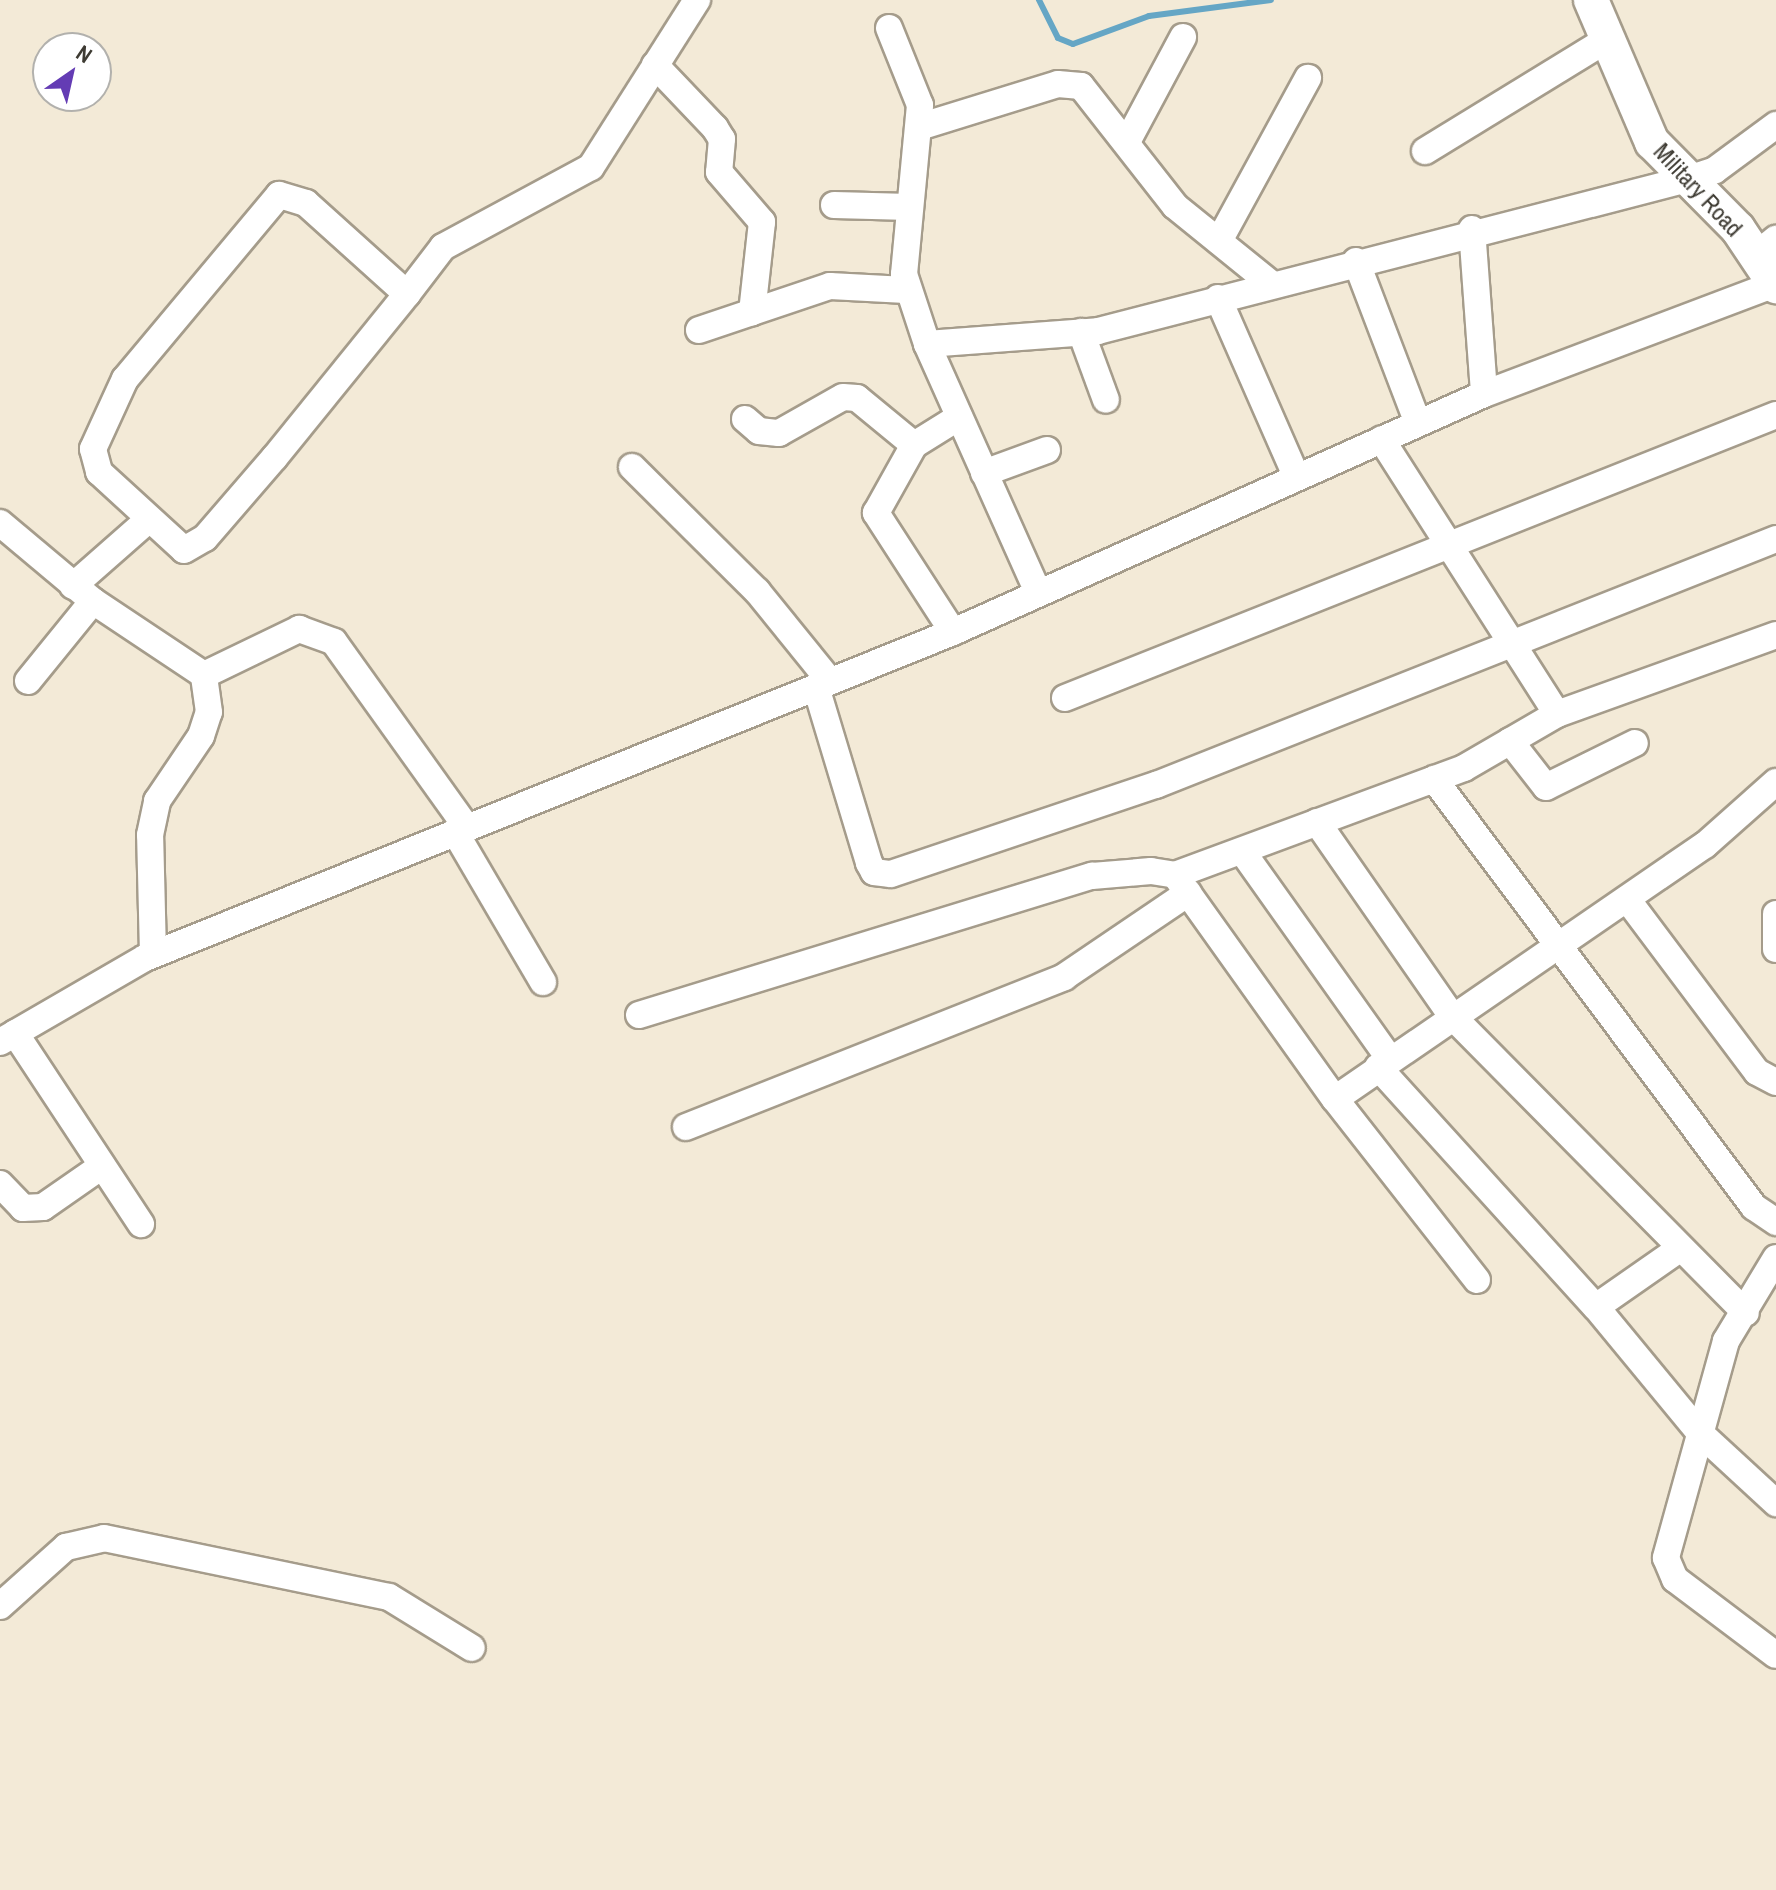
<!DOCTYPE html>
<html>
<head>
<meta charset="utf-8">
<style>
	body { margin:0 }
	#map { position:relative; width:1776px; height:1890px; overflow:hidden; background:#f3ead7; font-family:"Archivo Narrow",sans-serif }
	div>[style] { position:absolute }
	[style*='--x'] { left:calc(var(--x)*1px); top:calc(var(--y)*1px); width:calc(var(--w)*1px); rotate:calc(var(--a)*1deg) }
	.stream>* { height:6px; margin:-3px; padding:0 3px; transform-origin:3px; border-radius:3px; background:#65a6c5 }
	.roads { filter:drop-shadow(2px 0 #a59c8b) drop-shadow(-2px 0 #a59c8b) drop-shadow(0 2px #a59c8b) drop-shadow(0 -2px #a59c8b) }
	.minor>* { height:26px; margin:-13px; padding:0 13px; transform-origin:13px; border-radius:13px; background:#fff }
	.major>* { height:34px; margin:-17px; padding:0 17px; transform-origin:17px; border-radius:17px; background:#fff }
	span { translate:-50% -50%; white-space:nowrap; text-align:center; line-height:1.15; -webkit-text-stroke:6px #fff; paint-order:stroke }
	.street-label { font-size:24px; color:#3e3b33 }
	.north { position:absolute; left:32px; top:32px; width:80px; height:80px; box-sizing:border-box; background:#fff; border:2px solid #b2b1ad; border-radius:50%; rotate:34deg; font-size:22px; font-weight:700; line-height:32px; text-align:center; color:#3e3b33 }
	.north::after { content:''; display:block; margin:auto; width:28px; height:36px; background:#643cb4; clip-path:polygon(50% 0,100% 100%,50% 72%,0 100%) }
</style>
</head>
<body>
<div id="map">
	<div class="stream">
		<i style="--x:1039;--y:0;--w:42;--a:63.4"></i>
		<i style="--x:1058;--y:38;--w:16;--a:22"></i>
		<i style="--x:1073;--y:44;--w:81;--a:-20.2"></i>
		<i style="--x:1149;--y:16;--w:123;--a:-7.5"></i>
	</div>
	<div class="roads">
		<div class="minor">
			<i style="--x:889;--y:28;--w:83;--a:68.1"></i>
			<i style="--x:920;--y:105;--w:170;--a:95.4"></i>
			<i style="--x:904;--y:274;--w:74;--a:71.8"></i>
			<i style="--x:655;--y:65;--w:87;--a:46.4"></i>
			<i style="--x:715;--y:128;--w:13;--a:58"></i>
			<i style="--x:722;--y:139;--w:33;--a:95"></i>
			<i style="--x:719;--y:172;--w:66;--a:49.3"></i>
			<i style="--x:762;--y:222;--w:91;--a:96.3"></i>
			<i style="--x:919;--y:127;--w:145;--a:-17.2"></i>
			<i style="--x:1058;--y:84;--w:23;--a:5"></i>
			<i style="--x:1081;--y:86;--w:152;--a:51.9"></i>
			<i style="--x:1175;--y:206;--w:121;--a:39"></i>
			<i style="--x:1127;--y:142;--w:119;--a:-61.9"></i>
			<i style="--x:1425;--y:151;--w:215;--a:-31.5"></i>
			<i style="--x:834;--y:205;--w:76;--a:1.5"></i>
			<i style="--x:1472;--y:229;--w:165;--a:85.8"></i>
			<i style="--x:1219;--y:241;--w:186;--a:-61.4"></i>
			<i style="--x:1756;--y:255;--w:26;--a:-39"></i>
			<i style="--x:1356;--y:261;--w:173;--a:69.1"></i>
			<i style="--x:407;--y:294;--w:136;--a:-138"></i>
			<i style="--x:306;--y:203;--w:28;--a:-163"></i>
			<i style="--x:279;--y:195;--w:240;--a:129.9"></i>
			<i style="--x:125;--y:379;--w:77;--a:114.6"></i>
			<i style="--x:93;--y:449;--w:24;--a:75"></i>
			<i style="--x:99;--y:472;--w:115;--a:42.5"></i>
			<i style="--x:184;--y:550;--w:24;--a:-30"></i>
			<i style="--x:205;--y:538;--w:107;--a:-49.2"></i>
			<i style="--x:275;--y:457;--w:210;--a:-51"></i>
			<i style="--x:407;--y:294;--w:59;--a:-52.5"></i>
			<i style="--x:443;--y:247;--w:168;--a:-28.4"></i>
			<i style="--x:591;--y:167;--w:198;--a:-57.6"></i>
			<i style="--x:1218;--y:298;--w:194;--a:66.3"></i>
			<i style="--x:699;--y:330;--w:138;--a:-18.6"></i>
			<i style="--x:830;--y:286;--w:76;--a:3"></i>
			<i style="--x:1081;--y:332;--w:72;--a:69.8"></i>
			<i style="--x:745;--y:419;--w:18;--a:41"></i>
			<i style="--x:759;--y:431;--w:20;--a:6"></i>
			<i style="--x:779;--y:433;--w:73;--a:-29.4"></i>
			<i style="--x:843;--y:397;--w:14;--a:4"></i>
			<i style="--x:857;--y:398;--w:74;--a:39.5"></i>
			<i style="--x:632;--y:467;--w:176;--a:44.8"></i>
			<i style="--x:757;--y:591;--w:116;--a:51"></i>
			<i style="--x:984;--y:473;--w:67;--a:-20.1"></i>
			<i style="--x:0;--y:523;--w:121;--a:40"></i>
			<i style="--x:93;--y:601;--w:133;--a:33.7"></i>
			<i style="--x:204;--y:675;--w:106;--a:-25.8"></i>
			<i style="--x:299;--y:629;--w:37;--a:20"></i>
			<i style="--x:334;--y:642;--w:229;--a:54.4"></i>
			<i style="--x:73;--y:586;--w:98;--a:-41.3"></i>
			<i style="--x:1037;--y:590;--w:269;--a:-114.1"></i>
			<i style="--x:927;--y:344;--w:171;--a:-4.3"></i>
			<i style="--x:1098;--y:331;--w:609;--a:-14.45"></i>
			<i style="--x:1688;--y:179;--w:28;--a:-18"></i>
			<i style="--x:1715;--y:170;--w:76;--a:-36.4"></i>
			<i style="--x:953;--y:632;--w:142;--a:-122.9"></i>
			<i style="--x:876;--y:513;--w:78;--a:-60.8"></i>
			<i style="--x:914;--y:445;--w:53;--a:-31.9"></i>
			<i style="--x:28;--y:681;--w:103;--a:-50.9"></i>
			<i style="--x:816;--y:687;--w:184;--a:73.2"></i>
			<i style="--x:869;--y:863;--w:10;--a:61"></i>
			<i style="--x:874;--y:872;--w:17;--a:7"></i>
			<i style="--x:891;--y:874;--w:280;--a:-18.6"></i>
			<i style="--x:1156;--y:785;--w:667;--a:-21.64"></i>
			<i style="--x:1065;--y:698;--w:765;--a:-21.7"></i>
			<i style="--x:1557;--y:714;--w:233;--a:-19.8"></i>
			<i style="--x:1510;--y:741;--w:58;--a:52"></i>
			<i style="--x:1546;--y:787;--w:99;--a:-26.3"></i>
			<i style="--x:1434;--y:779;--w:534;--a:53.22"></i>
			<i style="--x:1754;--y:1207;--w:27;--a:34"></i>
			<i style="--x:1317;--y:822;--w:235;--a:55.2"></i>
			<i style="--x:1451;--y:1015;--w:419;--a:45.3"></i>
			<i style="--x:455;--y:832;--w:174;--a:59.6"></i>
			<i style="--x:1242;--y:851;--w:255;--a:54.6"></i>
			<i style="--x:1175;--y:875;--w:308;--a:-20.3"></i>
			<i style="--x:1464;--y:768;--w:108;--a:-30.1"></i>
			<i style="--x:1557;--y:714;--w:326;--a:-122.6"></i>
			<i style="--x:1627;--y:899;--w:216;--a:53.1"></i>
			<i style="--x:1757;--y:1072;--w:21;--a:28"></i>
			<i style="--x:1776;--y:914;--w:35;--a:90"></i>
			<i style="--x:153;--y:954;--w:119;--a:-91.4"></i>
			<i style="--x:150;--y:835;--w:35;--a:-78"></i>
			<i style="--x:157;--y:801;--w:78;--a:-55.9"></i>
			<i style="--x:201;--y:736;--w:25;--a:-72"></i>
			<i style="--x:209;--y:712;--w:37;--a:-98"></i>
			<i style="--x:639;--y:1015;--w:474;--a:-17.1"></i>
			<i style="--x:1092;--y:876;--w:59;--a:-4.8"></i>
			<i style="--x:1151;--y:871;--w:24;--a:9"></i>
			<i style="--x:1175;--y:875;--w:275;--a:54.5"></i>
			<i style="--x:1335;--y:1099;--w:449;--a:-34.5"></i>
			<i style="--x:1705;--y:845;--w:95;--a:-41.6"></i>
			<i style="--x:15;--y:1033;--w:229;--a:56.6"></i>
			<i style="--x:0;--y:1042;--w:168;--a:-30.1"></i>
			<i style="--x:145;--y:958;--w:871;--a:-21.97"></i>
			<i style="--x:953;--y:632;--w:582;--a:-24.14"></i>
			<i style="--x:1484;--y:394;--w:311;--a:-20.7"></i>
			<i style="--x:1378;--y:1067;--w:324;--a:47.8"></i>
			<i style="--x:1596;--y:1307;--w:101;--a:-34.9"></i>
			<i style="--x:1335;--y:1099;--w:230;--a:51.9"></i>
			<i style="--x:686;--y:1127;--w:407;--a:-21.6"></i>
			<i style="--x:1064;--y:977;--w:150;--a:-34.1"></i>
			<i style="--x:0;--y:1184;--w:33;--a:46"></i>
			<i style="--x:23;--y:1208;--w:20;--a:-3"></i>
			<i style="--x:43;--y:1207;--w:72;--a:-34.8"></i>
			<i style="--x:1776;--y:1258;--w:97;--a:121.1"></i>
			<i style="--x:1726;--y:1341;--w:225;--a:105.5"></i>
			<i style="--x:1666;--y:1558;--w:23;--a:67"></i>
			<i style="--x:1675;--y:1579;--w:126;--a:37"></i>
			<i style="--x:1596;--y:1307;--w:162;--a:50.5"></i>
			<i style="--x:1699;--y:1432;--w:105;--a:42.7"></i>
			<i style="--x:0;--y:1606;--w:89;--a:-41.8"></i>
			<i style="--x:66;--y:1547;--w:39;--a:-13"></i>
			<i style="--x:104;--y:1538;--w:291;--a:11.7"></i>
			<i style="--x:389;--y:1597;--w:97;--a:31.6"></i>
		</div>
		<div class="major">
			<i style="--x:1591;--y:0;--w:155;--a:66.8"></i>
			<i style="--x:1652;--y:142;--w:122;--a:45.3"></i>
			<i style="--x:1738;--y:229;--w:69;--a:56.3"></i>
		</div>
	</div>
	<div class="street-label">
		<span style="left:1698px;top:190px;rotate:47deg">Military Road</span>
	</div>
	<div class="north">N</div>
</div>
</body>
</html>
